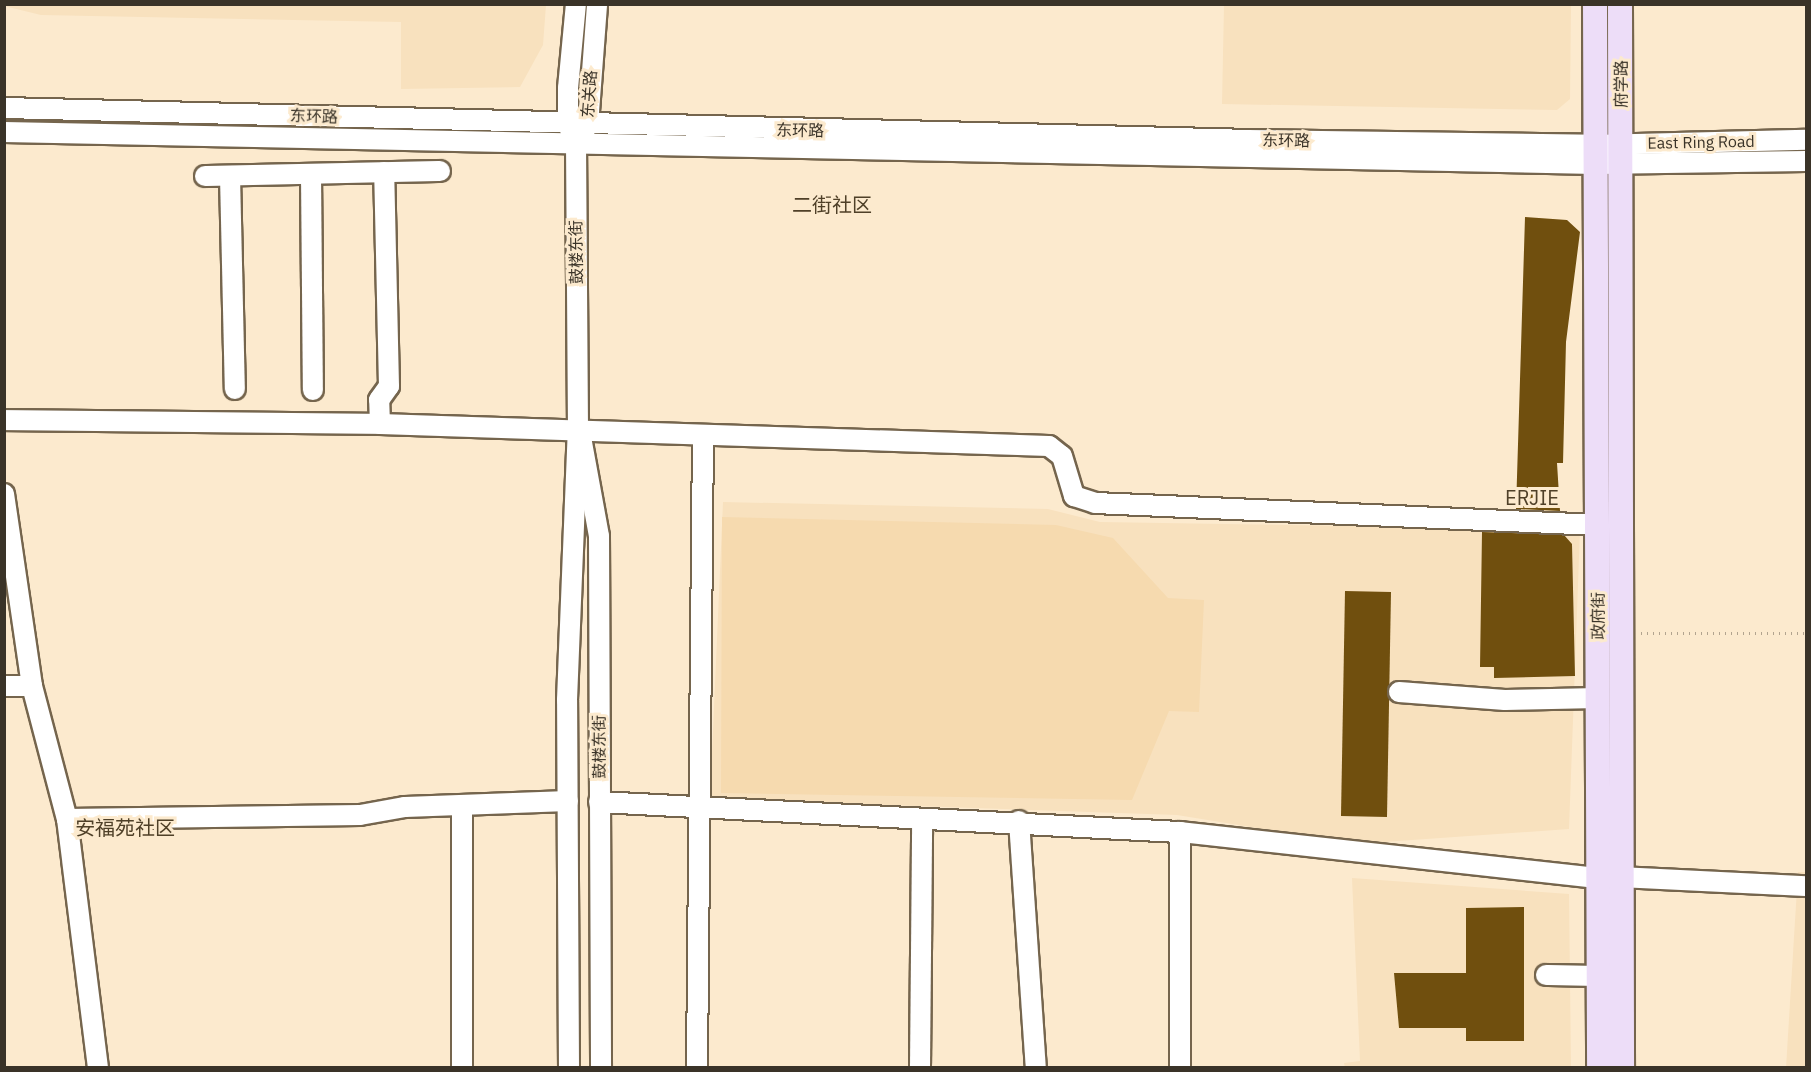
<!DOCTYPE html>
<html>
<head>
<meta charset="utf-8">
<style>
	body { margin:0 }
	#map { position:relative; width:1811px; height:1072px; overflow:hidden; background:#fceace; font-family:"IBM Plex Sans","Noto Sans SC",sans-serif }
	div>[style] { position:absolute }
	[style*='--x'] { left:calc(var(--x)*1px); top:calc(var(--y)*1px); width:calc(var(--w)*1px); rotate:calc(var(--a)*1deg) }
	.built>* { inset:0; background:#f8e1be }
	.green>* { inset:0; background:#f6daaf }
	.building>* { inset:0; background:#704f0e }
	.path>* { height:3px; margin-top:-1.5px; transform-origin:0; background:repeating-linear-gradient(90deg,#b2a48f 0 1.5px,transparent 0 6px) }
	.roads { filter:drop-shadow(2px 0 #75654d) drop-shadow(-2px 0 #75654d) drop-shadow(0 2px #75654d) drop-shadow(0 -2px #75654d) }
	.minor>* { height:20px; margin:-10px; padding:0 10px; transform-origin:10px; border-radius:10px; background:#fff }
	.major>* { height:24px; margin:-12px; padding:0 12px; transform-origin:12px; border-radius:12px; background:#edddf8 }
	span { translate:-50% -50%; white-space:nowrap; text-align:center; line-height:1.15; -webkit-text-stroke:6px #fceace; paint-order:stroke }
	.street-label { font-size:16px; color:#3a3328 }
	.quarter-label { font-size:20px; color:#4f4028 }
	.frame { position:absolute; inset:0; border:6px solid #3a3328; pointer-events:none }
</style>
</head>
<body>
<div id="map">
	<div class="built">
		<i style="clip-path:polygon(546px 5px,543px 45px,520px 87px,401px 89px,401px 22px,41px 15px,4px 6px)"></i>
		<i style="clip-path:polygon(1224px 5px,1571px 5px,1570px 99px,1557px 110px,1222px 104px)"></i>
		<i style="clip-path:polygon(723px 502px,1048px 509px,1100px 522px,1580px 530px,1569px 829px,1355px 844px,1177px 815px,710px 799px)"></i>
		<i style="clip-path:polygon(1798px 872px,1806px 872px,1806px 1067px,1786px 1068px)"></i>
		<i style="clip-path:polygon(1352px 878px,1569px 894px,1571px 1067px,1345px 1068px,1344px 1063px,1360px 1061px)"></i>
	</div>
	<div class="green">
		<i style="clip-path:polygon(722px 517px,1056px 525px,1113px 538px,1168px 598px,1204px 600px,1199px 712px,1169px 711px,1132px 800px,721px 793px)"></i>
	</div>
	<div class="building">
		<i style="clip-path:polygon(1525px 217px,1567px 220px,1580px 232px,1566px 342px,1563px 463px,1557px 463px,1560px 511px,1516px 509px)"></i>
		<i style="clip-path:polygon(1482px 532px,1564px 535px,1572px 544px,1575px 676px,1494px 678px,1494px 667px,1480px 667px)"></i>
		<i style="clip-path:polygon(1345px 591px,1391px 592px,1387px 817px,1341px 816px)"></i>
		<i style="clip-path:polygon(1524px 907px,1524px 1041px,1466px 1041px,1466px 1028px,1399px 1028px,1394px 973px,1466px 973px,1466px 908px)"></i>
	</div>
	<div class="path">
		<i style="--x:1641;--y:633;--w:165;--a:0"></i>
	</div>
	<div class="roads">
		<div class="minor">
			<i style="--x:4;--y:108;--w:1244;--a:1.47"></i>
			<i style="--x:1248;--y:140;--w:347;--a:0.8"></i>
			<i style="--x:1595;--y:145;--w:211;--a:-1.4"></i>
			<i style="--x:4;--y:132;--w:1591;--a:1.15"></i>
			<i style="--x:1595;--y:164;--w:211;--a:-0.8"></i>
			<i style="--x:581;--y:136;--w:13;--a:-58"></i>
			<i style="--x:588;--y:125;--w:121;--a:-85.7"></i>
			<i style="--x:311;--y:174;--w:216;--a:89.5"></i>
			<i style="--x:205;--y:176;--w:235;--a:-1.2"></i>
			<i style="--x:230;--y:176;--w:213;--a:88.7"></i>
			<i style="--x:4;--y:420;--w:376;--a:0.6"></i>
			<i style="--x:380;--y:424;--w:669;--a:1.88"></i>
			<i style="--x:1049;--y:446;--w:16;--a:38"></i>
			<i style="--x:1062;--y:456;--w:42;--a:73.3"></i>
			<i style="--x:1074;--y:496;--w:22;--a:18"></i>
			<i style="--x:1095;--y:503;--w:504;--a:2.5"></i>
			<i style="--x:380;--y:424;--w:24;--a:-92"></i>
			<i style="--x:379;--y:400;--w:17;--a:-54"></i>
			<i style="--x:389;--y:386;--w:214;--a:-91.3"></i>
			<i style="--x:581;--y:437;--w:101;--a:79.7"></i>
			<i style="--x:599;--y:536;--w:532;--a:89.78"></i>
			<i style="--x:4;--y:494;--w:194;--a:81.7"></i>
			<i style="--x:32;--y:686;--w:138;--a:75.3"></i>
			<i style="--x:67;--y:819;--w:251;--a:82.9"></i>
			<i style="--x:4;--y:686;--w:28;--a:0"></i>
			<i style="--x:1399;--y:692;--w:106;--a:4.3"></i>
			<i style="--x:1505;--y:700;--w:93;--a:-1.2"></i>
			<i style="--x:599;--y:802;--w:582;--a:2.96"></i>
			<i style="--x:1180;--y:832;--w:421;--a:6.3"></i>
			<i style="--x:67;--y:819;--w:293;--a:-0.8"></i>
			<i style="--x:360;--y:815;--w:46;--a:-10.1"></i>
			<i style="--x:405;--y:807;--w:163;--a:-2.1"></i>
			<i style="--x:1019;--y:821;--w:248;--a:86.1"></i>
			<i style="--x:1180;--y:832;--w:236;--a:90"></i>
			<i style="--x:1619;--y:877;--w:187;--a:2.8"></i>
			<i style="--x:1546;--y:975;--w:54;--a:1.1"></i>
			<i style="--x:462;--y:1068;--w:263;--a:-90"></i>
			<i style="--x:569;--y:1068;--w:368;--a:-90.3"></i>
			<i style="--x:567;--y:700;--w:271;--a:-87.7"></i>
			<i style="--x:578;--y:429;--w:283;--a:-90.4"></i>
			<i style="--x:576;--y:146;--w:23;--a:-110"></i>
			<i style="--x:568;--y:124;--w:36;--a:-90"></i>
			<i style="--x:568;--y:88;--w:84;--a:-84.6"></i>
			<i style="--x:697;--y:1068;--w:632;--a:-89.46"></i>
			<i style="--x:920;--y:1068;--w:249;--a:-89.5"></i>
		</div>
		<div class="major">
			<i style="--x:1595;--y:4;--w:1064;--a:89.78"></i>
			<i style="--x:1620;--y:4;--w:1064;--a:89.89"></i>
		</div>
	</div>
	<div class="street-label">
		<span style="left:1621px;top:84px;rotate:-90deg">府学路</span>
		<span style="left:589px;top:94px;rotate:-86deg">东关路</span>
		<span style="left:314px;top:116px;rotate:2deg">东环路</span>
		<span style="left:800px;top:130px;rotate:1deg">东环路</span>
		<span style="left:1286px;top:140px;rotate:1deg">东环路</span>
		<span style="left:1701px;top:142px;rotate:-1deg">East Ring Road</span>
		<span style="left:576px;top:252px;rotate:-91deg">鼓楼东街</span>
		<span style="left:1598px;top:616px;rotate:-90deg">政府街</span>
		<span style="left:599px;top:747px;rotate:-90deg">鼓楼东街</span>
	</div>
	<div class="quarter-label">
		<span style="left:832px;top:204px">二街社区</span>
		<span style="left:1532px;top:497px">ERJIE</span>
		<span style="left:125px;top:827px">安福苑社区</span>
	</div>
	<div class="frame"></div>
</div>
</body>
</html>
